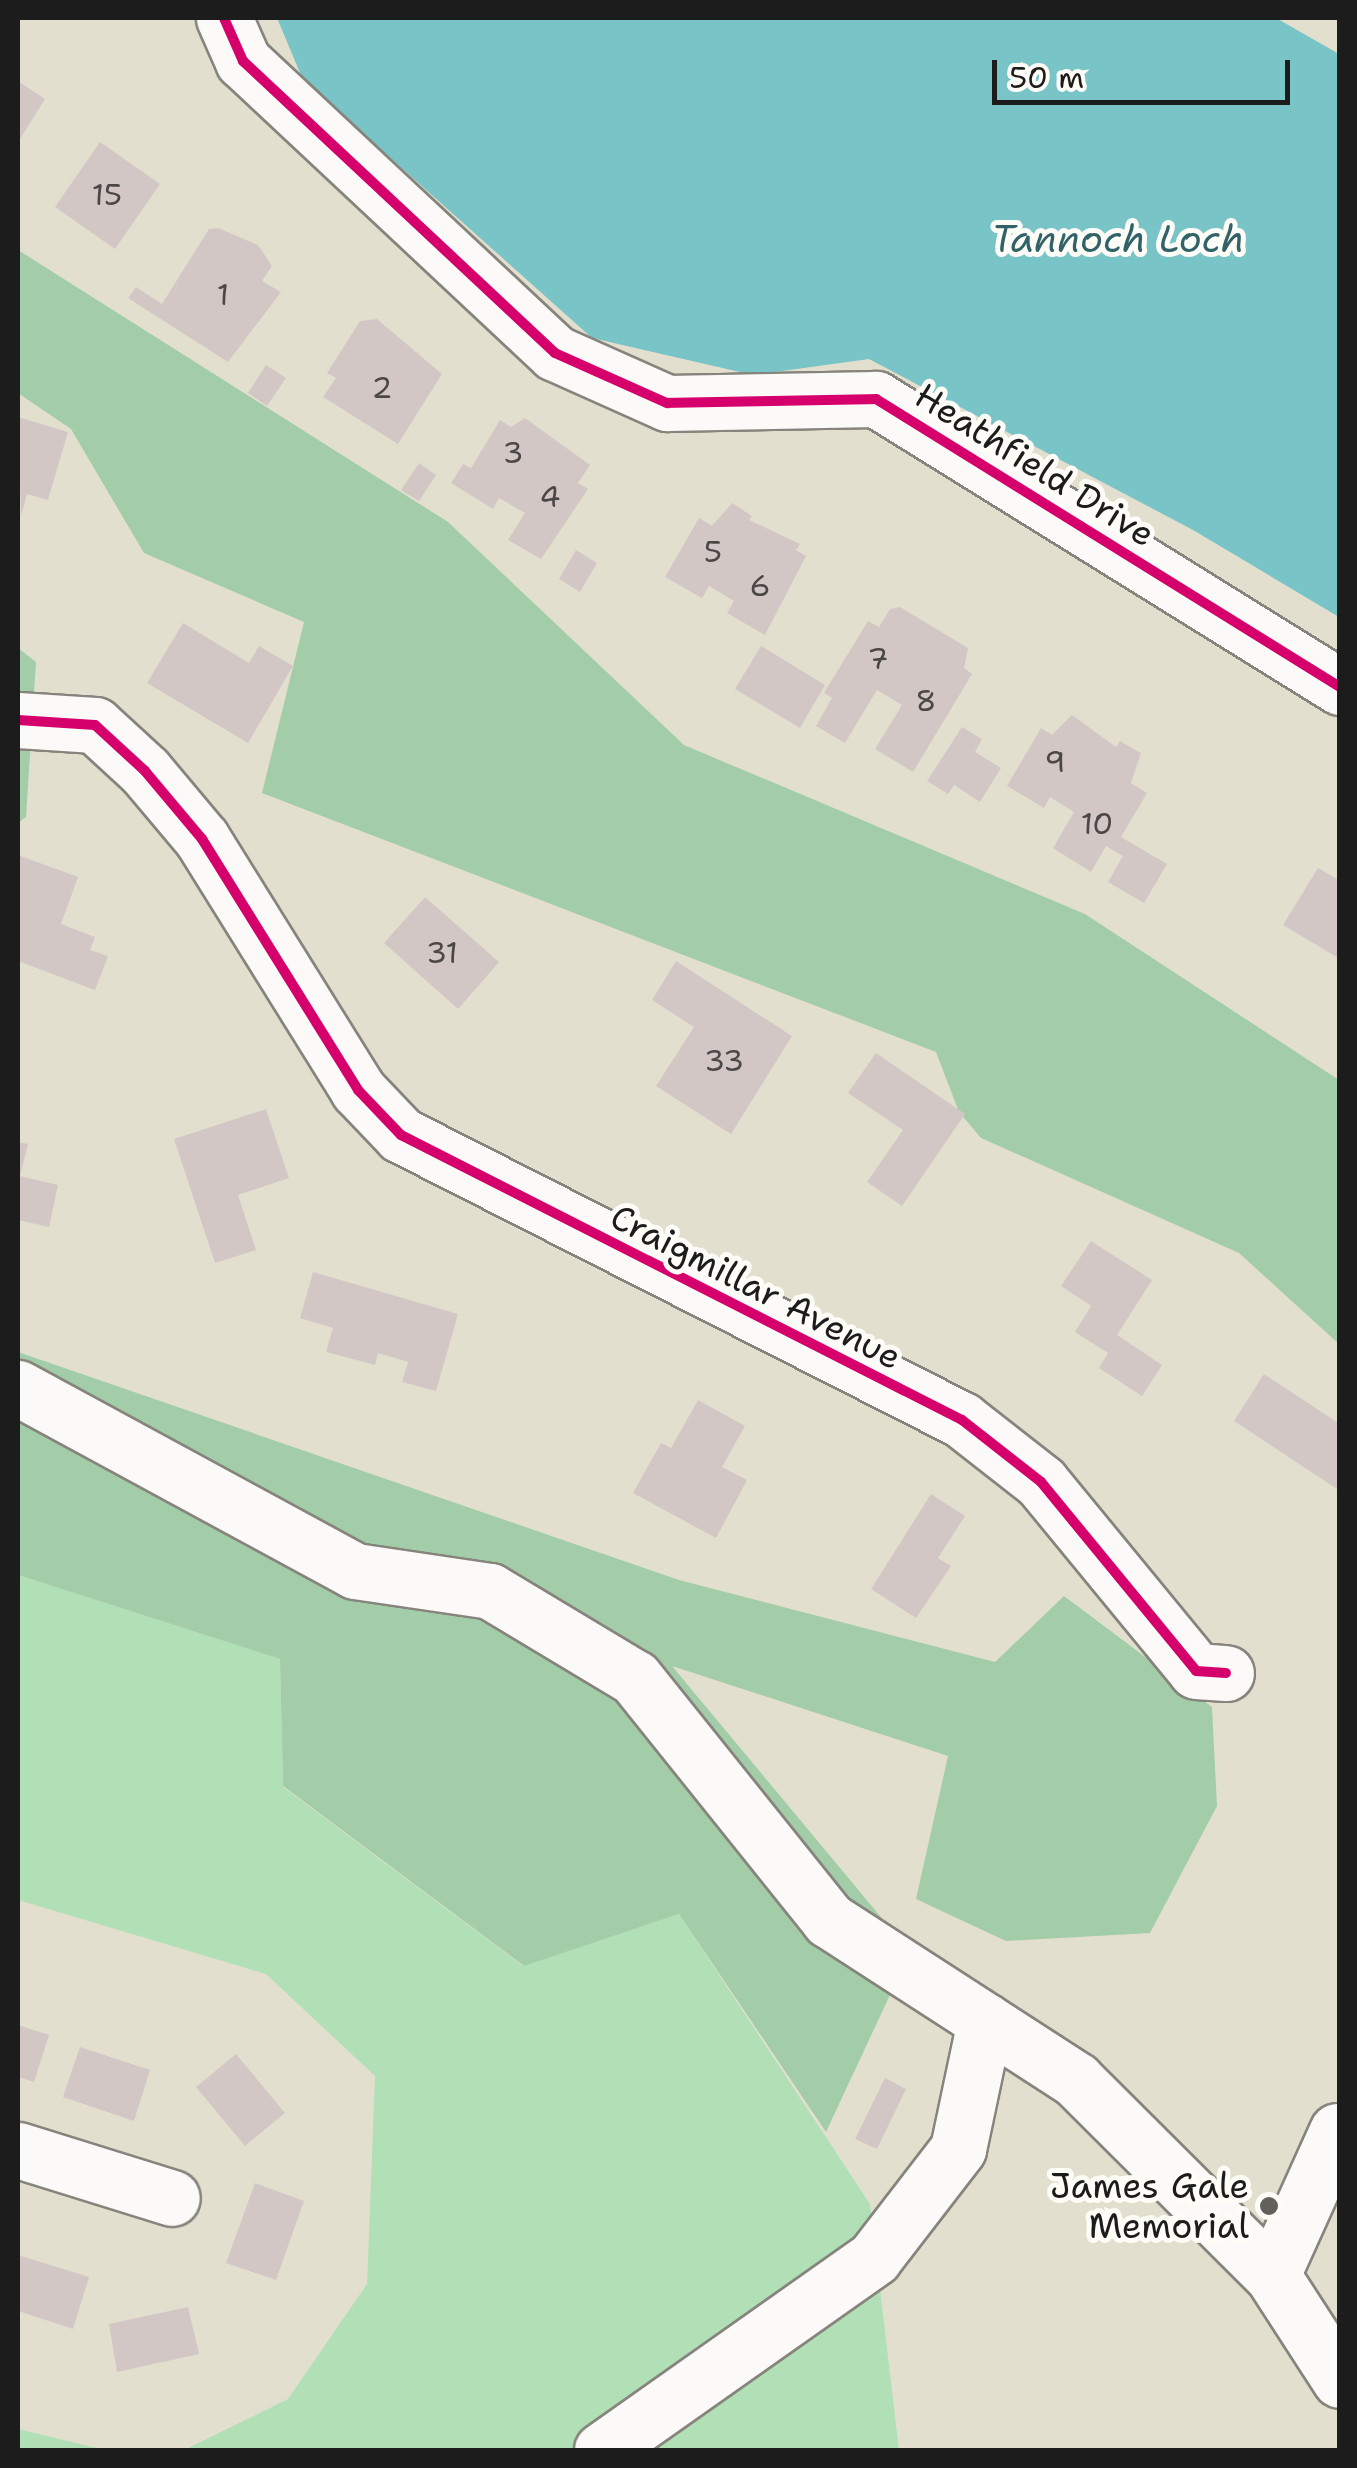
<!DOCTYPE html>
<html>
<head>
<meta charset="utf-8">
<style>
	body { margin:0 }
	#map { position:relative; width:1357px; height:2468px; overflow:hidden; background:#e3dfce; font-family:"Shantell Sans",sans-serif }
	div>[style] { position:absolute }
	[style*='--x'] { left:calc(var(--x)*1px); top:calc(var(--y)*1px); width:calc(var(--w)*1px); rotate:calc(var(--a)*1deg) }
	.green>* { inset:0; background:#b1e0b7 }
	.forest>* { inset:0; background:#a3cda9 }
	.water>* { inset:0; background:#78c4c7 }
	.building>* { inset:0; background:#d3c7c6 }
	.roads { filter:drop-shadow(2px 0 #86847c) drop-shadow(-2px 0 #86847c) drop-shadow(0 2px #86847c) drop-shadow(0 -2px #86847c) }
	.minor>* { height:55px; margin:-27.5px; padding:0 27.5px; transform-origin:27.5px; border-radius:27.5px; background:#fbfaf8 }
	.cycleway>* { height:10px; margin:-5px; padding:0 5px; transform-origin:5px; border-radius:5px; background:#d6006c }
	.dots>* { width:28px; height:28px; translate:-50% -50%; box-sizing:border-box; border:5px solid #fdfcf7; border-radius:50% }
	span { translate:-50% -50%; white-space:nowrap; text-align:center; line-height:1.15; -webkit-text-stroke:10px #fdfcf7; paint-order:stroke }
	.number-label { font-size:30px; color:#4a4746 }
	.number-label span { -webkit-text-stroke-width:0 }
	.street-label { font-size:35px; color:#1c1c1c }
	.poi-label { font-size:35px; color:#1c1c1c }
	.right { translate:-100% -50%; text-align:right }
	.water-label { font-size:38px; color:#316268; font-style:italic }
	.frame { position:absolute; inset:0; border:20px solid #1c1c1c; pointer-events:none }
	.scale { position:absolute; left:992px; top:60px; width:298px; height:45px; box-sizing:border-box; border:5px solid #1c1c1c; border-top:0; padding-left:12px; font-size:30px; line-height:35px; white-space:nowrap; color:#1c1c1c; -webkit-text-stroke:8px #fdfcf7; paint-order:stroke }
</style>
</head>
<body>
<div id="map">
	<div class="green">
		<i style="clip-path:polygon(18px 1575px,280px 1659px,283px 1787px,523px 1966px,679px 1914px,870px 2204px,899px 2450px,184px 2450px,288px 2399px,367px 2284px,375px 2076px,266px 1974px,18px 1900px)"></i>
		<i style="clip-path:polygon(18px 2429px,105px 2450px,18px 2450px)"></i>
	</div>
	<div class="forest">
		<i style="clip-path:polygon(18px 250px,448px 522px,684px 745px,1085px 914px,1339px 1080px,1339px 1344px,1239px 1253px,981px 1138px,959px 1112px,936px 1052px,262px 793px,304px 622px,144px 553px,71px 429px,18px 393px)"></i>
		<i style="clip-path:polygon(18px 648px,36px 662px,26px 817px,18px 823px)"></i>
		<i style="clip-path:polygon(18px 1352px,679px 1580px,995px 1662px,1064px 1596px,1212px 1707px,1217px 1806px,1150px 1933px,1006px 1941px,916px 1899px,948px 1756px,672px 1666px,910px 1952px,826px 2132px,679px 1914px,524px 1966px,283px 1786px,280px 1659px,18px 1575px)"></i>
	</div>
	<div class="water">
		<i style="clip-path:polygon(277px 18px,1276px 18px,1339px 54px,1339px 617px,1193px 530px,869px 359px,753px 375px,592px 338px,303px 80px)"></i>
	</div>
	<div class="building">
		<i style="clip-path:polygon(18px 81px,45px 99px,18px 142px)"></i>
		<i style="clip-path:polygon(100px 142px,160px 184px,115px 249px,55px 207px)"></i>
		<i style="clip-path:polygon(218px 228px,258px 245px,272px 266px,262px 281px,281px 292px,228px 362px,128px 298px,136px 287px,162px 304px,209px 229px)"></i>
		<i style="clip-path:polygon(377px 319px,442px 374px,398px 444px,323px 397px,336px 378px,327px 373px,360px 321px)"></i>
		<i style="clip-path:polygon(266px 365px,286px 378px,267px 406px,248px 393px)"></i>
		<i style="clip-path:polygon(18px 417px,68px 432px,48px 500px,27px 494px,21px 516px)"></i>
		<i style="clip-path:polygon(525px 418px,590px 465px,578px 483px,588px 489px,541px 559px,508px 540px,525px 513px,499px 498px,493px 509px,451px 483px,463px 464px,471px 468px,500px 420px,511px 427px)"></i>
		<i style="clip-path:polygon(419px 463px,436px 475px,419px 501px,401px 490px)"></i>
		<i style="clip-path:polygon(732px 503px,752px 516px,749px 520px,800px 544px,796px 550px,806px 556px,765px 635px,727px 613px,734px 601px,709px 586px,702px 598px,665px 577px,699px 518px,712px 526px)"></i>
		<i style="clip-path:polygon(576px 550px,597px 563px,580px 592px,559px 579px)"></i>
		<i style="clip-path:polygon(900px 607px,968px 648px,964px 668px,972px 674px,913px 772px,875px 749px,902px 705px,877px 690px,845px 743px,816px 726px,832px 698px,824px 693px,868px 621px,879px 627px,890px 609px)"></i>
		<i style="clip-path:polygon(183px 623px,249px 663px,259px 646px,293px 666px,248px 743px,147px 683px)"></i>
		<i style="clip-path:polygon(761px 646px,825px 685px,800px 728px,735px 689px)"></i>
		<i style="clip-path:polygon(1072px 715px,1116px 747px,1120px 741px,1141px 753px,1131px 783px,1147px 793px,1121px 837px,1167px 864px,1144px 903px,1108px 882px,1123px 856px,1106px 846px,1091px 872px,1053px 848px,1074px 812px,1050px 797px,1044px 808px,1007px 786px,1041px 728px,1052px 735px)"></i>
		<i style="clip-path:polygon(962px 727px,982px 739px,975px 752px,1001px 768px,980px 802px,954px 785px,948px 794px,927px 781px)"></i>
		<i style="clip-path:polygon(18px 855px,78px 877px,61px 924px,95px 937px,90px 950px,108px 956px,95px 990px,18px 961px)"></i>
		<i style="clip-path:polygon(1318px 868px,1340px 881px,1340px 959px,1283px 925px)"></i>
		<i style="clip-path:polygon(425px 897px,499px 962px,458px 1009px,384px 943px)"></i>
		<i style="clip-path:polygon(676px 961px,792px 1036px,731px 1134px,656px 1086px,694px 1027px,652px 1000px)"></i>
		<i style="clip-path:polygon(876px 1053px,965px 1114px,902px 1206px,867px 1182px,903px 1130px,848px 1093px)"></i>
		<i style="clip-path:polygon(266px 1109px,289px 1178px,238px 1195px,256px 1250px,215px 1263px,174px 1139px)"></i>
		<i style="clip-path:polygon(18px 1142px,28px 1144px,20px 1176px,58px 1185px,49px 1227px,18px 1220px)"></i>
		<i style="clip-path:polygon(1091px 1241px,1152px 1280px,1117px 1335px,1162px 1365px,1142px 1396px,1099px 1368px,1108px 1353px,1075px 1332px,1091px 1306px,1061px 1286px)"></i>
		<i style="clip-path:polygon(313px 1272px,458px 1314px,436px 1391px,402px 1382px,408px 1362px,378px 1353px,375px 1365px,326px 1352px,333px 1328px,300px 1318px)"></i>
		<i style="clip-path:polygon(1264px 1374px,1340px 1424px,1340px 1491px,1234px 1421px)"></i>
		<i style="clip-path:polygon(698px 1400px,745px 1426px,722px 1467px,747px 1480px,716px 1538px,633px 1493px,661px 1443px,671px 1448px)"></i>
		<i style="clip-path:polygon(931px 1494px,965px 1516px,938px 1558px,951px 1566px,916px 1618px,871px 1589px)"></i>
		<i style="clip-path:polygon(18px 2025px,49px 2035px,34px 2082px,18px 2077px)"></i>
		<i style="clip-path:polygon(80px 2047px,150px 2070px,134px 2121px,63px 2097px)"></i>
		<i style="clip-path:polygon(236px 2054px,285px 2113px,245px 2146px,196px 2087px)"></i>
		<i style="clip-path:polygon(885px 2078px,906px 2089px,877px 2149px,855px 2139px)"></i>
		<i style="clip-path:polygon(255px 2183px,304px 2201px,276px 2280px,226px 2263px)"></i>
		<i style="clip-path:polygon(18px 2255px,89px 2277px,73px 2329px,18px 2311px)"></i>
		<i style="clip-path:polygon(188px 2307px,199px 2354px,117px 2372px,109px 2324px)"></i>
	</div>
	<div class="roads">
		<div class="minor">
			<i style="--x:224;--y:18;--w:47;--a:66.2"></i>
			<i style="--x:243;--y:61;--w:427;--a:43.1"></i>
			<i style="--x:555;--y:353;--w:123;--a:24.1"></i>
			<i style="--x:667;--y:403;--w:209;--a:-1.1"></i>
			<i style="--x:876;--y:399;--w:546;--a:31.83"></i>
			<i style="--x:18;--y:720;--w:77;--a:3.7"></i>
			<i style="--x:95;--y:725;--w:68;--a:42.6"></i>
			<i style="--x:145;--y:771;--w:89;--a:50"></i>
			<i style="--x:202;--y:839;--w:296;--a:58.1"></i>
			<i style="--x:358;--y:1090;--w:62;--a:46.3"></i>
			<i style="--x:401;--y:1135;--w:629;--a:26.93"></i>
			<i style="--x:962;--y:1420;--w:100;--a:38.1"></i>
			<i style="--x:1041;--y:1482;--w:244;--a:50.6"></i>
			<i style="--x:1196;--y:1671;--w:30;--a:4"></i>
			<i style="--x:18;--y:1388;--w:383;--a:28.5"></i>
			<i style="--x:355;--y:1571;--w:136;--a:8.4"></i>
			<i style="--x:490;--y:1591;--w:169;--a:31"></i>
			<i style="--x:635;--y:1678;--w:310;--a:51.3"></i>
			<i style="--x:829;--y:1920;--w:294;--a:32.9"></i>
			<i style="--x:1076;--y:2080;--w:276;--a:44.9"></i>
			<i style="--x:1272;--y:2275;--w:125;--a:57.1"></i>
			<i style="--x:18;--y:2150;--w:161;--a:17.3"></i>
			<i style="--x:1272;--y:2275;--w:158;--a:-65.7"></i>
			<i style="--x:602;--y:2450;--w:333;--a:-35.2"></i>
			<i style="--x:874;--y:2258;--w:138;--a:-52.4"></i>
			<i style="--x:958;--y:2149;--w:131;--a:-78.1"></i>
		</div>
	</div>
	<div class="cycleway">
		<i style="--x:224;--y:18;--w:47;--a:66.2"></i>
		<i style="--x:243;--y:61;--w:427;--a:43.1"></i>
		<i style="--x:555;--y:353;--w:123;--a:24.1"></i>
		<i style="--x:667;--y:403;--w:209;--a:-1.1"></i>
		<i style="--x:876;--y:399;--w:546;--a:31.83"></i>
		<i style="--x:18;--y:720;--w:77;--a:3.7"></i>
		<i style="--x:95;--y:725;--w:68;--a:42.6"></i>
		<i style="--x:145;--y:771;--w:89;--a:50"></i>
		<i style="--x:202;--y:839;--w:296;--a:58.1"></i>
		<i style="--x:358;--y:1090;--w:62;--a:46.3"></i>
		<i style="--x:401;--y:1135;--w:629;--a:26.93"></i>
		<i style="--x:962;--y:1420;--w:100;--a:38.1"></i>
		<i style="--x:1041;--y:1482;--w:244;--a:50.6"></i>
		<i style="--x:1196;--y:1671;--w:30;--a:4"></i>
	</div>
	<div class="dots">
		<i style="left:1269px;top:2206px;background:#62605a"></i>
	</div>
	<div class="number-label">
		<span style="left:107px;top:195px">15</span>
		<span style="left:223px;top:295px">1</span>
		<span style="left:382px;top:388px">2</span>
		<span style="left:513px;top:453px">3</span>
		<span style="left:550px;top:497px">4</span>
		<span style="left:713px;top:552px">5</span>
		<span style="left:760px;top:586px">6</span>
		<span style="left:878px;top:659px">7</span>
		<span style="left:926px;top:701px">8</span>
		<span style="left:1055px;top:762px">9</span>
		<span style="left:1097px;top:824px">10</span>
		<span style="left:442px;top:953px">31</span>
		<span style="left:724px;top:1061px">33</span>
	</div>
	<div class="street-label">
		<span style="left:1035px;top:465px;rotate:32deg">Heathfield Drive</span>
		<span style="left:756px;top:1287px;rotate:27deg">Craigmillar Avenue</span>
	</div>
	<div class="poi-label">
		<span class="right" style="left:1249px;top:2206px">James Gale<br>Memorial</span>
	</div>
	<div class="water-label">
		<span style="left:1118px;top:239px">Tannoch Loch</span>
	</div>
	<div class="frame"></div>
	<div class="scale">50 m</div>
</div>
</body>
</html>
